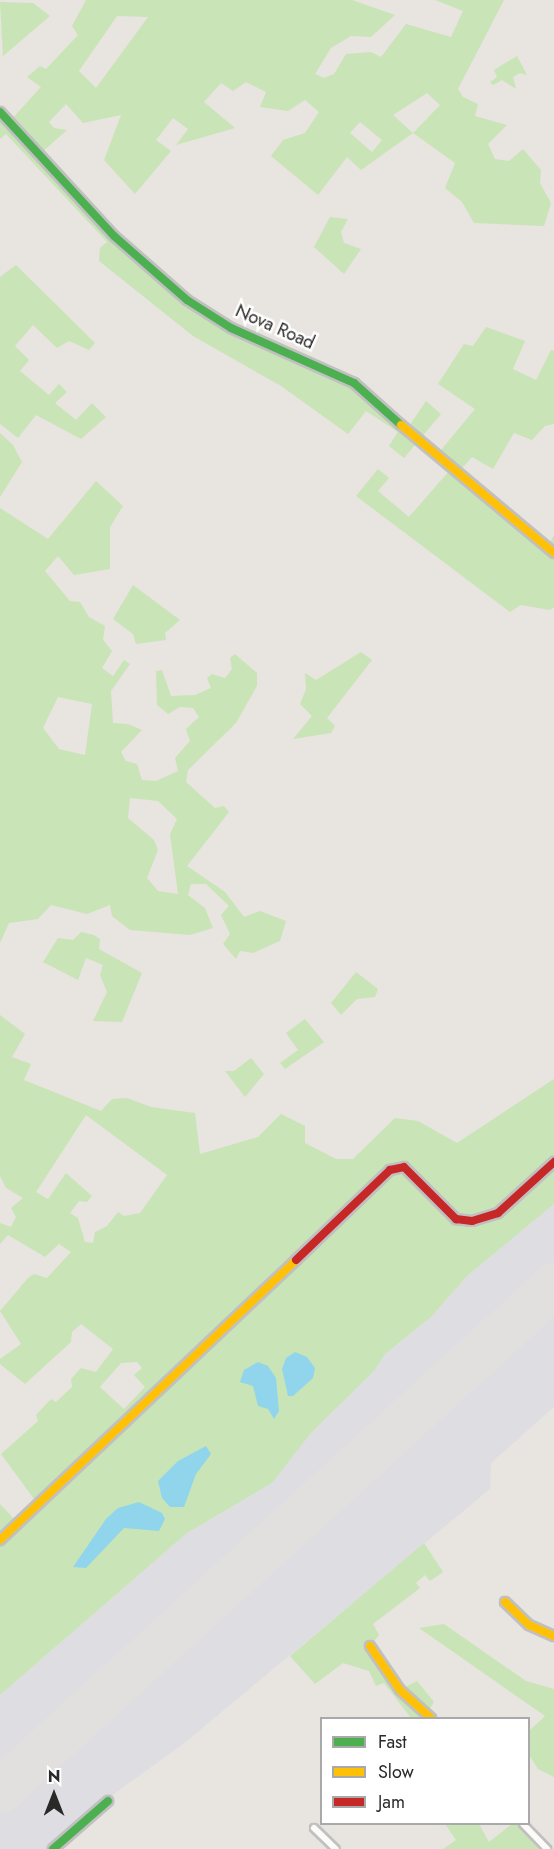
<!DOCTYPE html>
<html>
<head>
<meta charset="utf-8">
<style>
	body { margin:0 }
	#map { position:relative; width:554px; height:1849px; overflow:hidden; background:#e8e4df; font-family:Jost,sans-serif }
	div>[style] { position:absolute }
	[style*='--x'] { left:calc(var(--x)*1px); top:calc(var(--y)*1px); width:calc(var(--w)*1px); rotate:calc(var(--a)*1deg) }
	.airport>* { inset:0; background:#dedee2 }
	.green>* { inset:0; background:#c9e4b7 }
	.water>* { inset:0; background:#90d5ec }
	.runway>* { height:45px; margin:-22.5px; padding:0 22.5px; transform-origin:22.5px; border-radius:22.5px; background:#e2e0de }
	.roads { filter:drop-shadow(2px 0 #c1c0c1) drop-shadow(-2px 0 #c1c0c1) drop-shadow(0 2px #c1c0c1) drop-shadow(0 -2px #c1c0c1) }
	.street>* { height:6px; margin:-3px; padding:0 3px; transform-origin:3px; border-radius:3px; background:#fcfbfa }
	.fast>* { height:8px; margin:-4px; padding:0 4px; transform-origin:4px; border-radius:4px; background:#4caf50 }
	.slow>* { height:8px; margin:-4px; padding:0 4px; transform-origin:4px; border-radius:4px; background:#ffc107 }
	.jam>* { height:8px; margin:-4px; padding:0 4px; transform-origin:4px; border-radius:4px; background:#c62828 }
	span { translate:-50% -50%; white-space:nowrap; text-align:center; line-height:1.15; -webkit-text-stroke:5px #fff; paint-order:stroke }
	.street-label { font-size:18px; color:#292929 }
	.legend { position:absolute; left:320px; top:1717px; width:210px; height:108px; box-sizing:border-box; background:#fff; border:2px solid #a9a9a9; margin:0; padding:8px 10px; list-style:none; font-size:18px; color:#292929 }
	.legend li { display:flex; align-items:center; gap:12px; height:30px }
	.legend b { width:30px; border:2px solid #a9a9a9 }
	.north { position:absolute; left:24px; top:1765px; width:60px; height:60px; -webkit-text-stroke:4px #fff; paint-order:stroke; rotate:0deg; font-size:16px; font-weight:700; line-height:24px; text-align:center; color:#292929 }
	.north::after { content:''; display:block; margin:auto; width:21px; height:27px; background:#292929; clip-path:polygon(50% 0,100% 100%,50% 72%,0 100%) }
</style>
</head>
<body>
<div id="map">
	<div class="airport">
		<i style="clip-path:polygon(554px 1204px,554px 1407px,491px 1463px,490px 1489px,183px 1744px,107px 1799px,50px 1849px,0 1849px,0 1695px,187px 1533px,272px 1483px,311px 1433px,374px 1371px,385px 1354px,431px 1317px,467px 1276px)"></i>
	</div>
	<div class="green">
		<i style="clip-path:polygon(evenodd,86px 0,352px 0,395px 15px,371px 37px,351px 36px,331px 48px,315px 74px,324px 78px,334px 74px,346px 54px,371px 52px,381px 57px,406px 24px,451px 37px,463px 11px,435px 0,504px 0,458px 89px,463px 97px,478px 104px,475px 116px,507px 125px,488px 144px,495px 159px,509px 161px,523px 149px,541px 170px,540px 183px,551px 203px,544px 226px,474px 223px,462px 202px,445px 188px,455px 163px,413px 133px,361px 170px,347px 157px,318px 195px,271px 156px,283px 140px,305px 133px,319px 112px,305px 100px,288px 111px,260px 107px,266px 92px,246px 82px,233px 91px,221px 83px,204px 102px,235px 128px,176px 145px,188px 129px,173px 118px,156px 140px,171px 151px,135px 194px,104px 160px,121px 115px,83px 123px,66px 104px,49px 122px,54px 128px,67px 130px,40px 154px,134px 255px,231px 328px,326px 367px,408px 428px,426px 401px,441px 414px,404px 458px,389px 446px,398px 432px,366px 411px,348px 434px,281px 386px,193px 336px,99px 261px,100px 248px,107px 242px,6px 134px,0 139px,0 112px,10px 121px,41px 87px,27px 77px,40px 66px,46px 69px,78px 35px,72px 26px,86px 0,117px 16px,148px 17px,96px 88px,79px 71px,117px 16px,86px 0,427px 93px,440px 105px,413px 133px,393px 115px,427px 93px,86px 0,360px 122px,382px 140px,372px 152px,350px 133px,360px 122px)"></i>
		<i style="clip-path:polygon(0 2px,33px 3px,50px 16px,3px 56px)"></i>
		<i style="clip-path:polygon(517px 56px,527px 75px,520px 73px,513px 77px,516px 89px,502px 80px,493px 85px,490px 82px,497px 77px,494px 70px)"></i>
		<i style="clip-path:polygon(330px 217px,348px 219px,341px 232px,344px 243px,361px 249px,344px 274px,314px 247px)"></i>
		<i style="clip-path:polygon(16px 265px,95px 343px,89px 350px,69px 341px,57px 348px,33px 325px,15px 346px,29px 360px,20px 371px,49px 395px,59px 384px,67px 392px,55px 403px,76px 420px,92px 403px,106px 417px,81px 439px,36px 415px,18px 438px,0 424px,0 277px)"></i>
		<i style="clip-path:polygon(486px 327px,525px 341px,513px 369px,536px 380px,551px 350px,554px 351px,554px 424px,545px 426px,532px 440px,514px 433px,493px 469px,472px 457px,456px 475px,547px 548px,554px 535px,554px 607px,550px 610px,521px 605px,510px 612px,356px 496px,378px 469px,389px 478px,378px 491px,409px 517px,450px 470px,436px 456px,475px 409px,438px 384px,464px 344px,473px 346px)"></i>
		<i style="clip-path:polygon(0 433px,13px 445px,22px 462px,0 497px)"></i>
		<i style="clip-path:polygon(evenodd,96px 481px,123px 506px,110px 527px,110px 569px,74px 575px,58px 556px,45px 571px,70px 601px,80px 602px,89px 617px,105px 626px,103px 640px,112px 651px,102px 668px,113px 676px,124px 660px,130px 664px,111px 691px,113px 723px,128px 724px,142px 730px,121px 752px,126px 761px,137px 764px,142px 780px,156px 781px,178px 771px,175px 758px,190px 741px,186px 729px,199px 717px,193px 708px,180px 707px,168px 714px,157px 705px,156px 671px,162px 670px,171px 696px,195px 695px,211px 688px,207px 678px,212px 674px,225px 678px,232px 669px,230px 658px,235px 654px,257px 673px,257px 686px,236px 723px,188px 770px,186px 782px,215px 808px,224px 806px,229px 812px,187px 866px,225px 892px,244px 917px,260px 911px,286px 921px,280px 941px,253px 953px,240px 951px,236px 959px,223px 944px,230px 934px,221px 915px,229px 906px,206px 884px,191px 884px,188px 895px,205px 908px,213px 928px,190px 935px,130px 930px,112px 916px,110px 905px,87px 914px,51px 905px,38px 919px,9px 923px,0 943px,0 508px,48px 539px,96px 481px,58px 697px,92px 704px,85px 755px,59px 749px,43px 728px,58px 697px,96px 481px,130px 798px,158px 801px,177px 819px,170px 834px,178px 894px,158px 891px,147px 878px,158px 850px,154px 840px,128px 818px,130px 798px)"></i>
		<i style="clip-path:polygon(133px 585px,180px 620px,165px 633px,166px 640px,136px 644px,133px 634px,113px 619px)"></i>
		<i style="clip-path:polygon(361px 652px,372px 660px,327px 718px,335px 726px,331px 733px,293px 739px,312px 716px,300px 704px,306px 689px,305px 673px,316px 680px)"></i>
		<i style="clip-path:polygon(81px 932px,94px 935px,100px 939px,99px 949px,142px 973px,122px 1022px,93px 1021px,107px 992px,100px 975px,103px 965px,86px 958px,78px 980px,43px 962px,58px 938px,73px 940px)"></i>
		<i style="clip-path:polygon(356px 972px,378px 989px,375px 997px,357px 999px,341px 1015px,331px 1003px)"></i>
		<i style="clip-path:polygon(evenodd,0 1015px,25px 1034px,12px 1057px,31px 1064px,24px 1080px,101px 1111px,112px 1099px,127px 1098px,151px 1107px,195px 1113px,200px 1154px,258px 1137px,281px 1114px,305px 1126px,305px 1143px,336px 1159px,353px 1159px,395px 1118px,418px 1121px,457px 1143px,554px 1079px,554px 1204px,467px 1276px,431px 1317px,385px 1354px,374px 1371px,311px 1433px,272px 1483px,187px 1533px,0 1695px,0 1504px,17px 1522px,37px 1503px,1px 1454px,38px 1421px,36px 1415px,51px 1399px,56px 1402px,72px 1387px,71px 1379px,81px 1368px,96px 1372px,113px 1349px,81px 1324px,72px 1332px,71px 1342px,25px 1384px,0 1364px,0 1359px,21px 1344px,0 1311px,28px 1278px,34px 1274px,47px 1278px,71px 1252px,59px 1244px,45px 1257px,8px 1235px,0 1244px,0 1223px,11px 1227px,16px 1217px,11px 1208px,23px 1198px,6px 1188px,0 1176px,0 1015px,86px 1115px,167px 1175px,140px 1213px,124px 1216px,118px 1212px,107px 1226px,95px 1232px,93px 1243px,85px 1242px,78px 1218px,70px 1213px,79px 1201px,87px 1202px,92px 1196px,66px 1173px,48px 1199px,36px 1192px,86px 1115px,0 1015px,137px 1362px,142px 1368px,134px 1375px,145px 1387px,124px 1409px,100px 1387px,121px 1363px,137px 1362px)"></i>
		<i style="clip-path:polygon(305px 1019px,324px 1042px,285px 1069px,280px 1063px,298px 1050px,286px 1033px)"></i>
		<i style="clip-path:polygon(251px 1058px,264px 1074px,245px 1097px,225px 1071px,234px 1071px)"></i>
		<i style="clip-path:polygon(424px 1543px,443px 1572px,430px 1581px,425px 1575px,416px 1583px,420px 1588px,373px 1624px,379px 1635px,370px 1646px,400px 1690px,417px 1681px,434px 1702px,427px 1713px,431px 1718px,411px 1718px,384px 1683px,376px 1686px,369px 1671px,343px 1663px,315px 1684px,290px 1656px)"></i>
		<i style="clip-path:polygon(444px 1624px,526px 1681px,554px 1689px,554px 1777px,538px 1769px,529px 1755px,529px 1731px,545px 1716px,419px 1628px)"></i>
		<i style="clip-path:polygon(445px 1824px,479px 1824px,489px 1842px,512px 1824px,523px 1824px,547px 1849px,443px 1849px,456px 1840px)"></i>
	</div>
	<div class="water">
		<i style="clip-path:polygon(295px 1352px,307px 1357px,315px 1368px,313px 1378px,293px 1396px,288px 1396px,282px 1369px,286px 1358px)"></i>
		<i style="clip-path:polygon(258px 1362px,268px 1366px,276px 1378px,279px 1411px,274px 1419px,268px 1409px,258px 1406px,253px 1386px,240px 1382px,244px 1370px)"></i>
		<i style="clip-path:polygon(206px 1446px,211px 1454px,196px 1474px,184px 1507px,170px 1507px,162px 1498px,158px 1481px,178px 1461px)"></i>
		<i style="clip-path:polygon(139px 1502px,162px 1513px,165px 1519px,159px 1531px,124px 1528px,86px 1568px,73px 1567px,106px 1519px,118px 1508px)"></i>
	</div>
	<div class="runway">
		<i style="--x:0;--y:1790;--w:750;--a:-42.35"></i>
	</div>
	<div class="roads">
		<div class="street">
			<i style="--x:523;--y:1824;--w:35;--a:46"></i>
			<i style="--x:314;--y:1828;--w:30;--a:44"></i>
		</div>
		<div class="fast">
			<i style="--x:0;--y:112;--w:168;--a:47.4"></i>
			<i style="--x:114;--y:236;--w:97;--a:41.2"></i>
			<i style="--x:187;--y:300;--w:52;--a:32.5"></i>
			<i style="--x:231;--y:328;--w:135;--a:24.1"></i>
			<i style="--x:354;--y:383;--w:63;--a:41.8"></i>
			<i style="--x:53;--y:1849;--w:73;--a:-41.1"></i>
		</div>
		<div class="slow">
			<i style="--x:401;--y:425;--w:199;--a:39.9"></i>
			<i style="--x:0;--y:1540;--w:407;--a:-43.4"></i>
			<i style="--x:505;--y:1602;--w:33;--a:44"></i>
			<i style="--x:529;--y:1625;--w:27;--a:24"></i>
			<i style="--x:370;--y:1646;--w:53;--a:55.7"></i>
			<i style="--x:400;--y:1690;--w:42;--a:42.1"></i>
		</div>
		<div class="jam">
			<i style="--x:296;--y:1260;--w:130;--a:-43.8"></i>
			<i style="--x:390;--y:1170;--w:14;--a:-12"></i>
			<i style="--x:404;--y:1167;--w:74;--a:45"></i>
			<i style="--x:456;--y:1219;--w:16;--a:7"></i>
			<i style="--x:472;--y:1221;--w:27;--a:-17"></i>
			<i style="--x:498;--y:1213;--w:76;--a:-42.3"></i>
		</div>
	</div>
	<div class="street-label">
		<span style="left:275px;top:327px;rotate:24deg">Nova Road</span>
	</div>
	<ul class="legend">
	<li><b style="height:8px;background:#4caf50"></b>Fast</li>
	<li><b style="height:8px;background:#ffc107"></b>Slow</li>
	<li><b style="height:8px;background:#c62828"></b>Jam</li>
	</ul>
	<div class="north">N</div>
</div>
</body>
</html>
